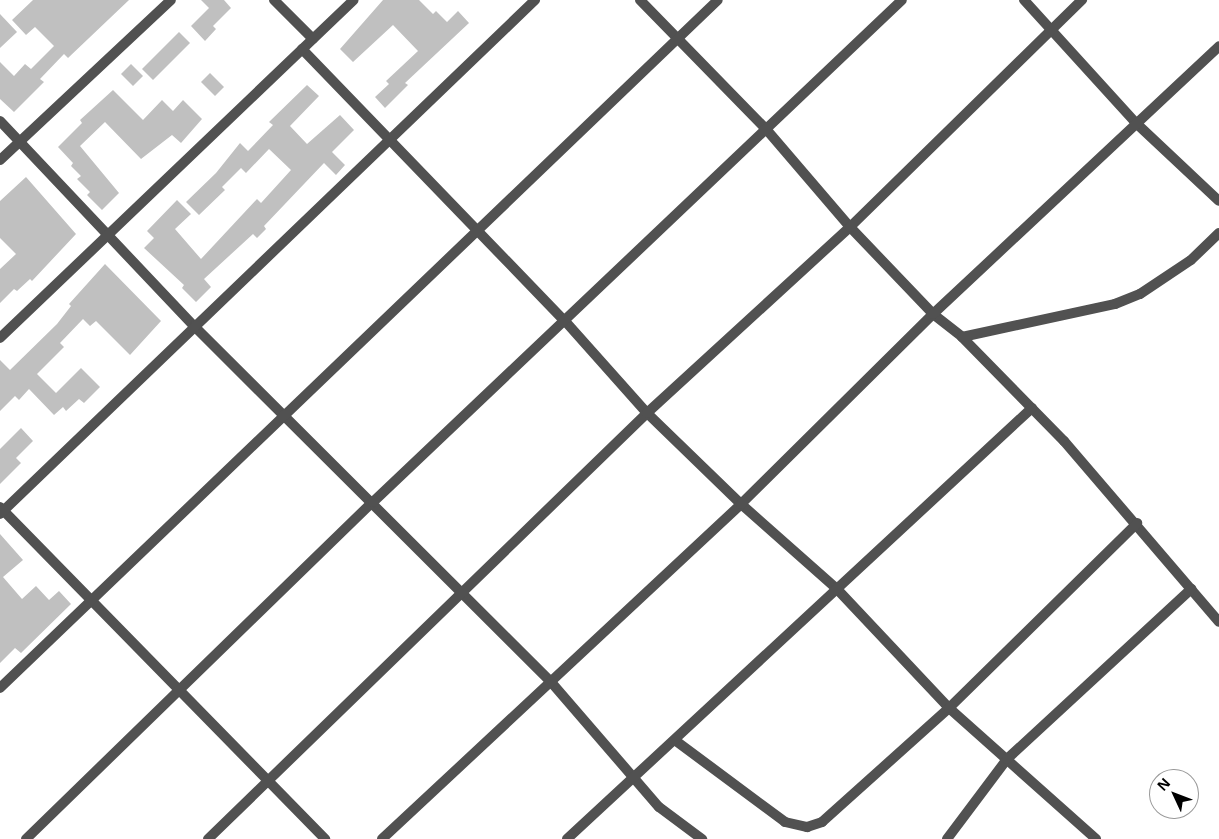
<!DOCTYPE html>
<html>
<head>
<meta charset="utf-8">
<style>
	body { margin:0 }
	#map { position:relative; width:1219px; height:839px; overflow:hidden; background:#fff; font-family:"Open Sans",sans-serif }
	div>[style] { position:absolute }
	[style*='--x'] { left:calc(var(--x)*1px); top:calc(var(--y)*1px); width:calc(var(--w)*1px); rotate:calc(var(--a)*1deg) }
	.building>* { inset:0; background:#c0c0c0 }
	.street>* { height:10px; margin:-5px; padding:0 5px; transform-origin:5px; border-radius:5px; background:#515151 }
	span { translate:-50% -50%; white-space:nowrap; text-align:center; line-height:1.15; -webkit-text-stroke:4px #fff; paint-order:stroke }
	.north { position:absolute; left:1149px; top:769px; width:50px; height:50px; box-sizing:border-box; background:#fff; border:1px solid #999; border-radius:50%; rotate:313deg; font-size:14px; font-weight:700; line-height:20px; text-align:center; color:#000 }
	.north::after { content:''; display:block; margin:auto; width:18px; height:22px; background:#000; clip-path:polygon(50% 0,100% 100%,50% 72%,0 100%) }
</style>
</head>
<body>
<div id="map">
	<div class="building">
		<i style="clip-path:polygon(33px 0,129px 0,68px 58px,64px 54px,40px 79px,44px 82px,14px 112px,0 99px,0 62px,14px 76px,25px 64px,31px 69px,54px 46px,35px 27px,26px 35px,12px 20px)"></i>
		<i style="clip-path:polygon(201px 0,224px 0,231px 8px,213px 26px,216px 29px,205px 41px,191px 26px,209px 8px)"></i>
		<i style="clip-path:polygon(383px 0,419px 0,433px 14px,436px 11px,447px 22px,458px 11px,469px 23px,405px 83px,408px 85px,385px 108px,375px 97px,389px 84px,386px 81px,418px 51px,393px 25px,353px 62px,340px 49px)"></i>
		<i style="clip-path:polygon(0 14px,17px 32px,0 48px)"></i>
		<i style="clip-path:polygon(179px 32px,190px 43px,153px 80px,142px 69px)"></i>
		<i style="clip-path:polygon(131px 64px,143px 76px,133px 86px,121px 74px)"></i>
		<i style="clip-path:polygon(210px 73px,224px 87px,215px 96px,201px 82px)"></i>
		<i style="clip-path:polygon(307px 85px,319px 96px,290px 126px,307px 144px,340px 115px,354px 130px,332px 152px,345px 165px,336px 175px,324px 163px,264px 226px,266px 229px,257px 238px,253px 234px,204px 279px,211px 287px,196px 302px,182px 288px,184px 285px,144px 248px,154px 238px,147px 231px,177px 200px,191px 214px,175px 229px,201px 259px,257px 199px,261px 203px,291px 170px,269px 149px,246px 173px,241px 168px,222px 187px,225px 190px,199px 215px,186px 202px,216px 173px,240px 143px,248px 151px,273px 125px,269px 122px)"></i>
		<i style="clip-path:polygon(113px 90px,143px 120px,162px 100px,173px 111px,183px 100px,202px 119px,181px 143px,172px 135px,141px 159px,105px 122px,80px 146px,119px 193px,102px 210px,87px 195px,90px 192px,77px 179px,81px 176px,71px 166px,73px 163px,58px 147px,82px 123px,80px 120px)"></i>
		<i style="clip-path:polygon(26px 177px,76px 234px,32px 281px,30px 279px,17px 291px,14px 289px,0 303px,0 269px,16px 254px,0 238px,0 201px)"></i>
		<i style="clip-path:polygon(105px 264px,161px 321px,130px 355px,96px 321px,90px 326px,83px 319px,60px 343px,64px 347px,37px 374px,56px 393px,81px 368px,100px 387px,84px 403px,79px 399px,66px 411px,63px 407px,54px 415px,29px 389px,19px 400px,15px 396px,0 411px,0 360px,10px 370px,57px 324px,71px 306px,69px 304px)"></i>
		<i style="clip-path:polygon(21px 428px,33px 441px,16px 458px,21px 463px,0 484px,0 449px)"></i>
		<i style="clip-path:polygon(0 534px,23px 560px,3px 577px,22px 599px,36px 586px,49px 600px,59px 591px,71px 604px,21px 653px,15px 648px,0 663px)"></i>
	</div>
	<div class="street">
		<i style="--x:274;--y:0;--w:55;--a:45"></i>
		<i style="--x:640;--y:0;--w:180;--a:45.7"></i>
		<i style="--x:766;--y:129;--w:129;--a:49.4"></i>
		<i style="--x:850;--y:227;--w:120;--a:46.3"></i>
		<i style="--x:933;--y:314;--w:37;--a:38"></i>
		<i style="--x:962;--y:337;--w:146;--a:45.6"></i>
		<i style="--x:1064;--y:441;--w:238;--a:49.4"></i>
		<i style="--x:1024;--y:0;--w:168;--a:47.7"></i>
		<i style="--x:1137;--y:124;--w:112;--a:43.2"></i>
		<i style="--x:302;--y:49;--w:378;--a:46"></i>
		<i style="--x:565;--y:321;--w:123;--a:48.3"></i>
		<i style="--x:647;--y:413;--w:131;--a:44.1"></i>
		<i style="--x:741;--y:504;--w:127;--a:41.5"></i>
		<i style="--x:836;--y:588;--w:165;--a:46.7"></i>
		<i style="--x:949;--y:708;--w:197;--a:41.7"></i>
		<i style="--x:0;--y:121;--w:282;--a:46.6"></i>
		<i style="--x:194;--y:326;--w:504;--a:44.92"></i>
		<i style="--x:551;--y:682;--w:165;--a:49.2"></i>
		<i style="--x:659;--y:807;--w:54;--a:36.7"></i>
		<i style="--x:0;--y:160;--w:234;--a:-43.1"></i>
		<i style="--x:962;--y:337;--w:157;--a:-12.2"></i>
		<i style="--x:1115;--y:304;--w:27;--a:-22"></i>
		<i style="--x:1140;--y:294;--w:61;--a:-33.7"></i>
		<i style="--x:1191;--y:260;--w:39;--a:-44"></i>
		<i style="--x:0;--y:338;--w:489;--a:-43.7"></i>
		<i style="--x:0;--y:507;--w:465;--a:45.6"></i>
		<i style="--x:0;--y:514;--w:742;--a:-43.85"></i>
		<i style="--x:0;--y:688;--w:994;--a:-43.78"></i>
		<i style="--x:676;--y:741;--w:136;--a:36.6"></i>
		<i style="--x:785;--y:822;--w:23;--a:13"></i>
		<i style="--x:807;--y:827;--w:16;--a:-18"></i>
		<i style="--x:822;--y:822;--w:171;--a:-41.9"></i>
		<i style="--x:949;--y:708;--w:264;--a:-44.5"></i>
		<i style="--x:26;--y:839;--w:484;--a:-44.2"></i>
		<i style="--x:373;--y:502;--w:729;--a:-43.5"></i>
		<i style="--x:208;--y:839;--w:612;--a:-44.14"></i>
		<i style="--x:647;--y:413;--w:275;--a:-42.5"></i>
		<i style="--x:850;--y:227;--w:325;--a:-44.4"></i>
		<i style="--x:382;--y:839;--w:491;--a:-43"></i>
		<i style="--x:741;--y:504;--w:270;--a:-44.7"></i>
		<i style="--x:933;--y:314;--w:392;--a:-43.1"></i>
		<i style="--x:567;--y:839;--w:634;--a:-42.83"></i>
		<i style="--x:947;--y:839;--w:100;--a:-53.1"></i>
		<i style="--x:1007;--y:759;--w:251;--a:-42.7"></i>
	</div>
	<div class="north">N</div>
</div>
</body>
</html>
